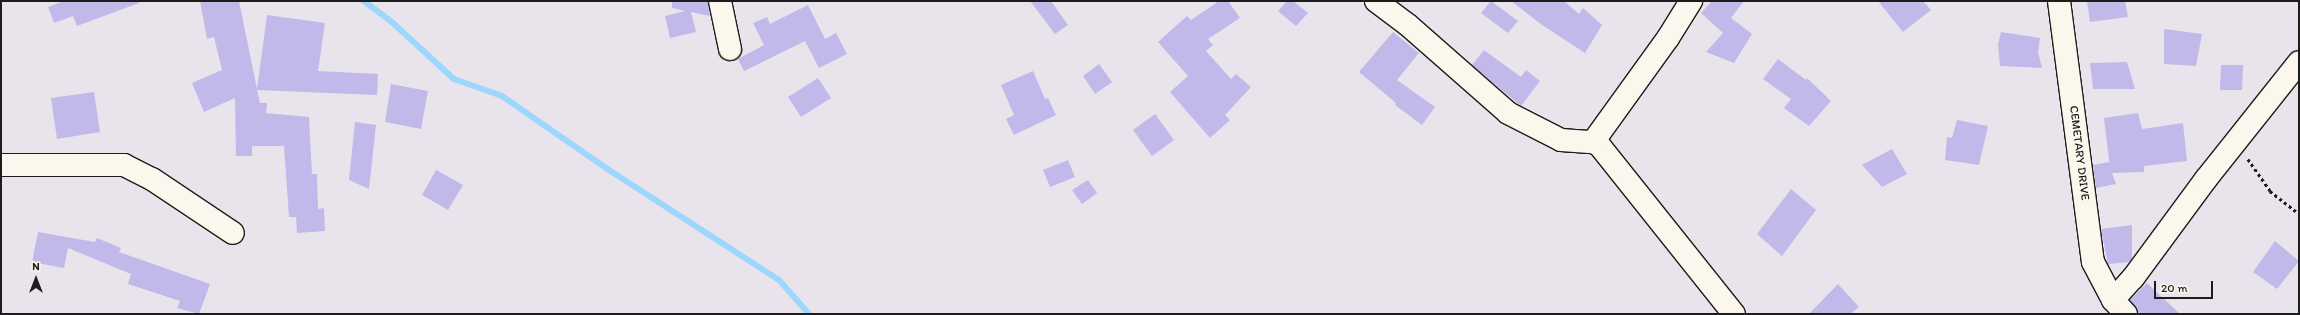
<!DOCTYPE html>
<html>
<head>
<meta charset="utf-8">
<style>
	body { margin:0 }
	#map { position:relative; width:2300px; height:315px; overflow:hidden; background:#e9e4eb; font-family:Itim,sans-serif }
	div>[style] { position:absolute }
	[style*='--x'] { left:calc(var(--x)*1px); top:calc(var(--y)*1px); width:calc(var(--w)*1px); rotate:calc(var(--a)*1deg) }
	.stream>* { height:6px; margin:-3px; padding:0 3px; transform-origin:3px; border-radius:3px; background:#9dd7fd }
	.building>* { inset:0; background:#c0b9ea }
	.path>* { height:2.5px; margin-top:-1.25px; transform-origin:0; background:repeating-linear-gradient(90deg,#1c1c1c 0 3px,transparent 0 6px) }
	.roads { filter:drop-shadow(1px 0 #1c1c1c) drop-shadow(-1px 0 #1c1c1c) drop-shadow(0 1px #1c1c1c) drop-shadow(0 -1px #1c1c1c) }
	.minor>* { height:22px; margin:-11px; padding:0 11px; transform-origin:11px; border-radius:11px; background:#fbf7ec }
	span { translate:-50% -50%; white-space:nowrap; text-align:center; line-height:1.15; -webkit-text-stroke:3px #fbf7ec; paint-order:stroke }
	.street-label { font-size:12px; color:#1c1c1c }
	.frame { position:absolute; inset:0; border:2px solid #1c1c1c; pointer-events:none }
	.north { position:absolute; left:16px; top:259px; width:40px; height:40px; -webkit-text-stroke:3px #fbf7ec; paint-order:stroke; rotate:0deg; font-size:11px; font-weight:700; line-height:16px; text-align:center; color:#1c1c1c }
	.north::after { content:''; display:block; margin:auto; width:14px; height:18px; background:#1c1c1c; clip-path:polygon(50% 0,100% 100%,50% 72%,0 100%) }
	.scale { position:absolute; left:2154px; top:281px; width:59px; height:18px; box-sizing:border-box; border:2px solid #1c1c1c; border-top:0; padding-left:5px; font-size:12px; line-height:14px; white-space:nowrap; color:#1c1c1c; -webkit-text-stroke:3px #fbf7ec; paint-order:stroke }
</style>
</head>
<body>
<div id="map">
	<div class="stream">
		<i style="--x:364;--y:1;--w:36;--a:37"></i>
		<i style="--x:393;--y:23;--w:83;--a:42.6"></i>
		<i style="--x:454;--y:79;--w:51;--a:19.5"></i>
		<i style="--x:502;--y:96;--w:130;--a:34.7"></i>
		<i style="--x:609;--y:170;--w:202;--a:32.9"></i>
		<i style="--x:779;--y:280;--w:45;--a:48.6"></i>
	</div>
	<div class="building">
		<i style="clip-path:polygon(64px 1px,139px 1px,139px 3px,77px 26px,73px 16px,54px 23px,48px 7px)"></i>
		<i style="clip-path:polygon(200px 1px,239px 1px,257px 89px,267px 15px,325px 23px,318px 71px,378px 74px,377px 95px,257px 90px,260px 103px,267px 103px,266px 113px,309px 117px,312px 174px,317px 174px,318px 209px,324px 208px,325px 231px,297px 233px,296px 217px,289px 217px,284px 146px,252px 146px,252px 156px,236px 156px,235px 98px,204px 112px,192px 83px,222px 70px,214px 37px,207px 39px)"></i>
		<i style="clip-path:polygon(672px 1px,708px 1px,710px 16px,691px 12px,696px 32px,670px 38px,665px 16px,685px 11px,672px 8px)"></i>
		<i style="clip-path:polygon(1030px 1px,1051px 1px,1068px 25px,1055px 34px)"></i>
		<i style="clip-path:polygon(1219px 1px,1228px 1px,1240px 18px,1208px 39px,1213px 45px,1206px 51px,1231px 79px,1236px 74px,1251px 87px,1225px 115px,1230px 120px,1210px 138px,1170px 92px,1188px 76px,1158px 42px,1187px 16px,1191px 20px)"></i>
		<i style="clip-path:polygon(1287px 1px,1293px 1px,1308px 13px,1296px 26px,1278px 11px)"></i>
		<i style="clip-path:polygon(1491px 1px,1518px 21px,1508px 33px,1481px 13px)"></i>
		<i style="clip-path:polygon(1511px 1px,1564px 1px,1579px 14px,1583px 8px,1602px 25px,1585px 53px,1542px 25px)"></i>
		<i style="clip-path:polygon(1712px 1px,1744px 1px,1731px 18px,1752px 34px,1734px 63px,1706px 52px,1723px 33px,1701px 13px)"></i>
		<i style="clip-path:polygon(1878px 1px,1923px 1px,1931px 10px,1903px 32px)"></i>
		<i style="clip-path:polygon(2087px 1px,2125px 1px,2128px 17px,2090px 22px)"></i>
		<i style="clip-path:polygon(808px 5px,825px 39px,836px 33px,847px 54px,819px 68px,805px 41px,744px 71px,738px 59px,764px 45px,753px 23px,767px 17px,770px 24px)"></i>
		<i style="clip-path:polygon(2164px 29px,2202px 34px,2196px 66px,2164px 64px)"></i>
		<i style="clip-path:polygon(1393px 32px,1419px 53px,1397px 80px,1435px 107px,1422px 125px,1395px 105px,1396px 103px,1359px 72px)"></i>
		<i style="clip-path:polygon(2001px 32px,2040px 38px,2038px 52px,2042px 68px,2000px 66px,1998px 44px)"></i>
		<i style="clip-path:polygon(1484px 50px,1521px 77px,1526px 70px,1540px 81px,1521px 106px,1472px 65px)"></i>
		<i style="clip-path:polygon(1778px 59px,1806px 80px,1807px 78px,1831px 101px,1809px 126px,1784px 108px,1791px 99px,1763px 79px)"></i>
		<i style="clip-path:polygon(2127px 62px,2135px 89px,2093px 89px,2090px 63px)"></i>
		<i style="clip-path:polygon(1099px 64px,1112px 82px,1095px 94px,1083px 76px)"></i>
		<i style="clip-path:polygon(2221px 65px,2243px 65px,2242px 90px,2220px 90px)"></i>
		<i style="clip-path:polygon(1033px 71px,1045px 99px,1048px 98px,1056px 115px,1014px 135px,1006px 119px,1014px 115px,1001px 85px)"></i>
		<i style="clip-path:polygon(818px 78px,831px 98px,801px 117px,788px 97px)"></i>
		<i style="clip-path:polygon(391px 84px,428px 91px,421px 129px,385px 122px)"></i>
		<i style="clip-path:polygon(94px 92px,100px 132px,57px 139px,51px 98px)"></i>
		<i style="clip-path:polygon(2138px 113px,2142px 129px,2183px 123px,2187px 161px,2144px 166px,2144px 172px,2112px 173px,2116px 184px,2096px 188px,2093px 165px,2109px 162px,2110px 168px,2104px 118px)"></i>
		<i style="clip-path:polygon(1155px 114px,1174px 140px,1152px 156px,1133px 130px)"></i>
		<i style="clip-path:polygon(1957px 120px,1988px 126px,1979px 165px,1945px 160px,1947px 137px,1952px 138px)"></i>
		<i style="clip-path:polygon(355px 122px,376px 125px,369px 189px,349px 180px)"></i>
		<i style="clip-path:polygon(1892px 149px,1907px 174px,1882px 187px,1862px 165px)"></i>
		<i style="clip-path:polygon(1068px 160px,1075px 177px,1050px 187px,1043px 170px)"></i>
		<i style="clip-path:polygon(436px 170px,463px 185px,448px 210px,422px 195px)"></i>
		<i style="clip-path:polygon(1088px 180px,1097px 193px,1082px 204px,1072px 190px)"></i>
		<i style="clip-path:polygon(1791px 189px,1816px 210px,1782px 256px,1757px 234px)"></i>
		<i style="clip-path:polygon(2132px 225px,2132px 259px,2130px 262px,2108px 264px,2101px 229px)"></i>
		<i style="clip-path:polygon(38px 232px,95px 242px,97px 238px,121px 248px,119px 252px,210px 284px,199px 314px,177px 308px,180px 301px,128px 284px,131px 274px,68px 248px,64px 268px,32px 262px)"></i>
		<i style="clip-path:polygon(2275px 241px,2299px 261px,2277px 289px,2253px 272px)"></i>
		<i style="clip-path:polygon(2147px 283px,2180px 314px,2138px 314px,2130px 300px)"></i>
		<i style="clip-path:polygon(1838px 284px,1859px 307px,1850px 314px,1809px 314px)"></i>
	</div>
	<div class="path">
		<i style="--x:2248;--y:159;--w:39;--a:55"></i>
		<i style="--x:2270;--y:191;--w:37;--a:38"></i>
	</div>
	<div class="roads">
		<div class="minor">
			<i style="--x:720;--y:1;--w:49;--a:78.2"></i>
			<i style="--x:1376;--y:1;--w:40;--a:37"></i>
			<i style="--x:1408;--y:25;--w:133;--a:41.3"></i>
			<i style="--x:1508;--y:113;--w:59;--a:27"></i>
			<i style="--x:1561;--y:140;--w:32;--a:4"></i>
			<i style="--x:1593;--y:142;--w:7;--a:27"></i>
			<i style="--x:1599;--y:145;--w:216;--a:51.4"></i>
			<i style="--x:2059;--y:1;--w:263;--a:82.6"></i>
			<i style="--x:2093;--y:262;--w:43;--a:62.2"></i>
			<i style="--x:2113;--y:300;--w:19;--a:47"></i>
			<i style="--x:1593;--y:142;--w:128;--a:-54.2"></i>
			<i style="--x:1668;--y:38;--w:44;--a:-58.1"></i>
			<i style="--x:1;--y:165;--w:123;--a:0"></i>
			<i style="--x:124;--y:165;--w:31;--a:27"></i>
			<i style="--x:152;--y:179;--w:97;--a:33.7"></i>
			<i style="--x:2113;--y:300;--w:30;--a:-48"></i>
			<i style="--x:2133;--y:278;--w:123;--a:-53.6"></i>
			<i style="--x:2206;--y:179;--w:149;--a:-51.5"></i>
		</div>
	</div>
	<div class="street-label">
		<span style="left:2079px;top:153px;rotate:83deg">CEMETARY DRIVE</span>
	</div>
	<div class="frame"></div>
	<div class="north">N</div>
	<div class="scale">20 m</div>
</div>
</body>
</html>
